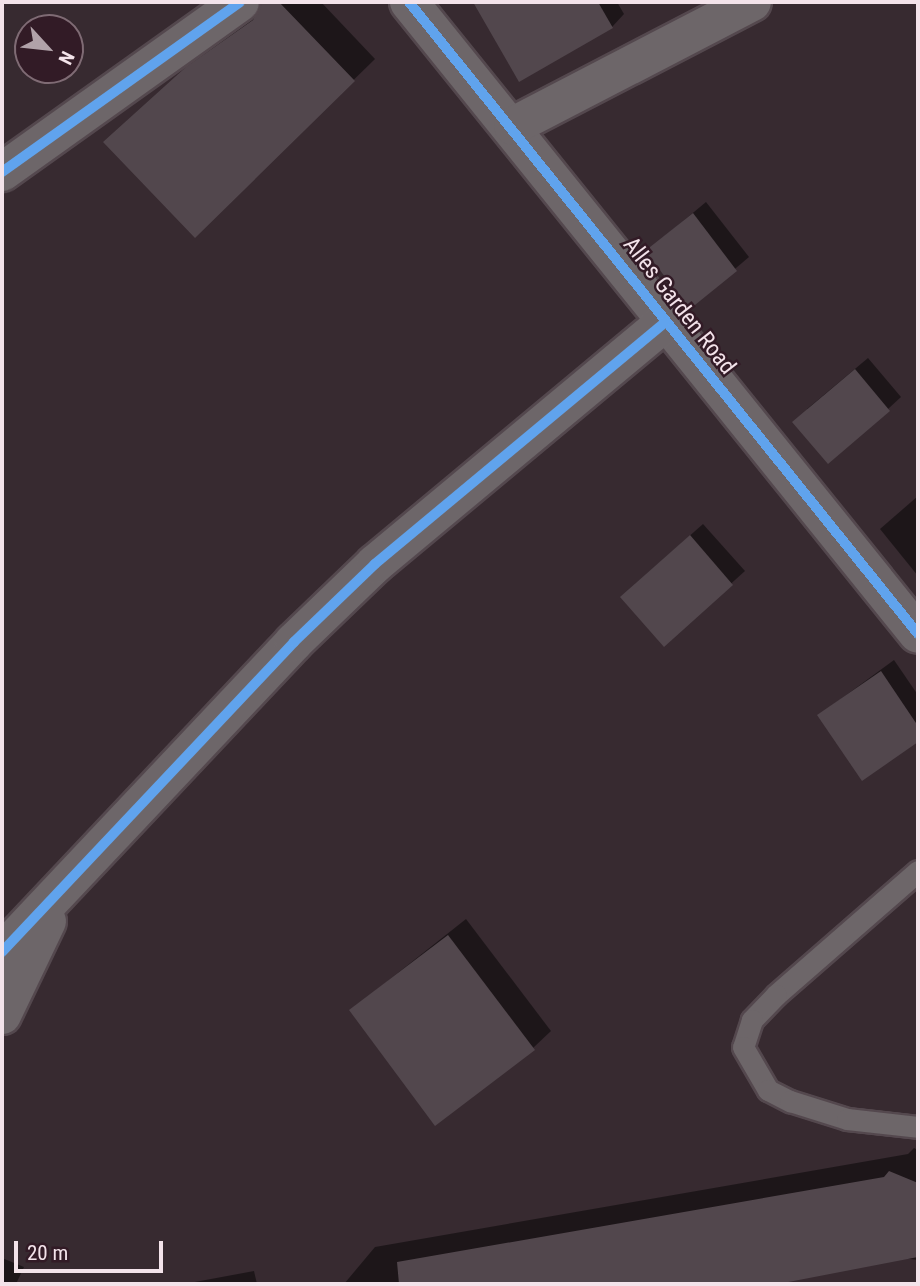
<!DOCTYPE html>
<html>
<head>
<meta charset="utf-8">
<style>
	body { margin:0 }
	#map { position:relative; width:920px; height:1286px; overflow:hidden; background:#372a30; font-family:"Roboto Condensed",sans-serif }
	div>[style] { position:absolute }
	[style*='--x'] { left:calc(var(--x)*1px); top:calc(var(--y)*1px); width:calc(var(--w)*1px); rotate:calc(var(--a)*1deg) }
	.shadow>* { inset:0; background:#0007 }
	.building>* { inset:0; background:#52474d }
	.roads { filter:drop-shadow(2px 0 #54484e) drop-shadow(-2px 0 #54484e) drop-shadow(0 2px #54484e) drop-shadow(0 -2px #54484e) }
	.service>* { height:21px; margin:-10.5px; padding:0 10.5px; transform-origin:10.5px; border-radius:10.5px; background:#6d6669 }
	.minor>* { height:38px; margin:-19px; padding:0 19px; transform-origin:19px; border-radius:19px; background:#6d6669 }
	.cycleway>* { height:10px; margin:-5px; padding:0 5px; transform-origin:5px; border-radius:5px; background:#60a3ed }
	span { translate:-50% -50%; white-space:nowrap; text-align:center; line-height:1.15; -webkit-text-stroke:5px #321b26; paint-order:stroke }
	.street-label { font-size:23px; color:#f3e3ea }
	.frame { position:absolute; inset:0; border:4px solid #f3e3ea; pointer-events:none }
	.north { position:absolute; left:14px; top:14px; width:70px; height:70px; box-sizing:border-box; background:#321b26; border:2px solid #7f6b74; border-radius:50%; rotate:117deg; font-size:19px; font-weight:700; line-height:28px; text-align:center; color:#f3e3ea }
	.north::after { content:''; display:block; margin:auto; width:24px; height:32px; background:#b1a2a9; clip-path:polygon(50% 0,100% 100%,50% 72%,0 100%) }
	.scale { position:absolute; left:14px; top:1241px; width:149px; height:32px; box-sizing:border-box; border:4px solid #f3e3ea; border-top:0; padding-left:9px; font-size:21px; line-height:24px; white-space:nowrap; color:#f3e3ea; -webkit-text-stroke:5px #321b26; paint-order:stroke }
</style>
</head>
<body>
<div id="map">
	<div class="shadow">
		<i style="clip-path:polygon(266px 2px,321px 2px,375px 59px,195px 235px,127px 121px)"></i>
		<i style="clip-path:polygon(483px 2px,617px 2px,624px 14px,612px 27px,478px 7px)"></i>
		<i style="clip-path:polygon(706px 202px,749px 257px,690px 307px,647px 251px)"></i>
		<i style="clip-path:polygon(868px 358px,901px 397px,888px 409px,807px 409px)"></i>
		<i style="clip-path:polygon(918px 496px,918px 576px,880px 529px)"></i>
		<i style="clip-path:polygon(703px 524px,745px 571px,664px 644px,635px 584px)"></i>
		<i style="clip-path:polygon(894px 660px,918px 695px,918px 740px,862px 778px,819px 715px)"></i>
		<i style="clip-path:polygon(466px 919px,551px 1031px,533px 1048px,351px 1010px)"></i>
		<i style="clip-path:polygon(914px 1148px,918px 1150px,918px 1260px,902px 1258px,769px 1284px,344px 1284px,375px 1247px,908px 1154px)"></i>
		<i style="clip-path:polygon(2px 1258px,24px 1267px,16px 1284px,2px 1284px)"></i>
		<i style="clip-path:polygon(254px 1271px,257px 1284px,184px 1284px)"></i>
	</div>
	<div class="building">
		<i style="clip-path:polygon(262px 2px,279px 2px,355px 81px,195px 238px,103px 142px,186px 67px,253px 20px)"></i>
		<i style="clip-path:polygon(473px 2px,598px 2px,613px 28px,519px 82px)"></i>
		<i style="clip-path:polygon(693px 213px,737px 271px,690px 309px,645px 251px)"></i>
		<i style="clip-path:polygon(855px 369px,890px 411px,828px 464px,792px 422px)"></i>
		<i style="clip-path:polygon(690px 535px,733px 585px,664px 647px,620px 597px)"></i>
		<i style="clip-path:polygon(881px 671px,918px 726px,918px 742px,862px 781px,817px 715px)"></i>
		<i style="clip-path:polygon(448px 935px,535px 1050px,435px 1126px,349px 1010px)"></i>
		<i style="clip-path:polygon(889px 1171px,918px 1183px,918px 1257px,778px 1284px,399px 1284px,397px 1262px,884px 1177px)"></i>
	</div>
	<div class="roads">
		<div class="service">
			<i style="--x:918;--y:871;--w:189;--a:138.9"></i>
			<i style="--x:776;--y:995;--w:35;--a:134"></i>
			<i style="--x:752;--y:1020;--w:28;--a:108"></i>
			<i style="--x:743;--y:1047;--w:50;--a:59.8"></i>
			<i style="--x:768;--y:1090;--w:25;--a:27"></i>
			<i style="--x:790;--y:1101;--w:60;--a:17.5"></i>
			<i style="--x:847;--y:1119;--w:71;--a:6.4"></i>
		</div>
		<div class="minor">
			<i style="--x:409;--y:2;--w:811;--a:51.15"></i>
			<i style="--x:513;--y:126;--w:269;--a:-27.4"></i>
			<i style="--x:2;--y:172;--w:292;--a:-35.5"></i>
			<i style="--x:2;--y:952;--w:426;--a:-46.7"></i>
			<i style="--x:294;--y:642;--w:112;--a:-43.9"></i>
			<i style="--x:375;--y:564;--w:376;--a:-39.8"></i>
			<i style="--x:2;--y:1015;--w:104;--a:-64.4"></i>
		</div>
	</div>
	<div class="cycleway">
		<i style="--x:409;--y:2;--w:811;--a:51.15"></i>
		<i style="--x:2;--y:172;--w:292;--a:-35.5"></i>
		<i style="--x:2;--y:952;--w:426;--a:-46.7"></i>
		<i style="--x:294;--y:642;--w:112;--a:-43.9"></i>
		<i style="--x:375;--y:564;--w:376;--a:-39.8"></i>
	</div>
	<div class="street-label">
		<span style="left:679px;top:306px;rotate:52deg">Alles Garden Road</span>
	</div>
	<div class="frame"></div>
	<div class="north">N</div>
	<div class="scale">20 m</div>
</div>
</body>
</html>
